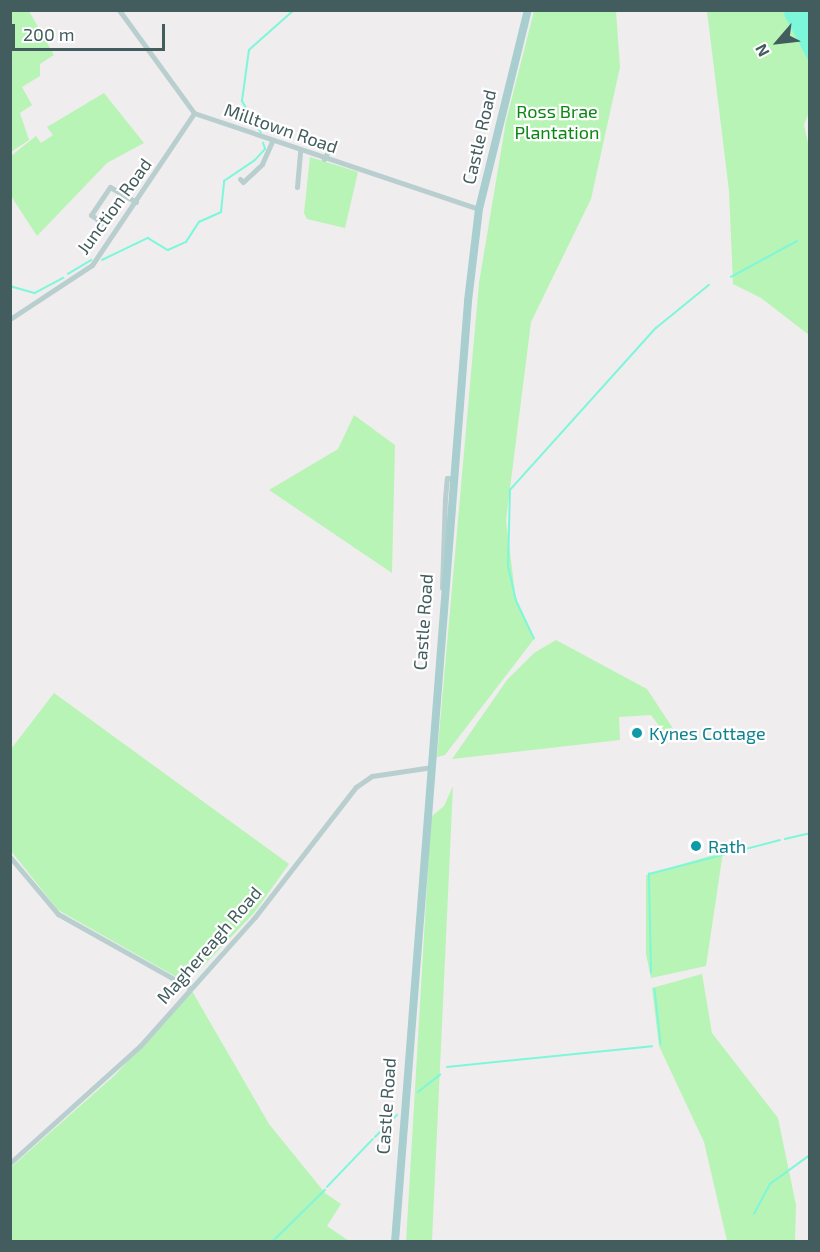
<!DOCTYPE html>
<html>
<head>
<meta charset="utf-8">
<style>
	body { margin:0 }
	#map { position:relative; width:820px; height:1252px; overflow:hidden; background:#f0edee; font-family:"Exo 2",sans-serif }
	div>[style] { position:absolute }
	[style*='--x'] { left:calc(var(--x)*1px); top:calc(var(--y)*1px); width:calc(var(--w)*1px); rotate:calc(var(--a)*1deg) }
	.green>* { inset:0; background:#b8f4b5 }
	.water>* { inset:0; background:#7df7da }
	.stream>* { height:1.5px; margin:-0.75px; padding:0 0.75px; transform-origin:0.75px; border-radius:0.75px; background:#7df7da }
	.minor>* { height:5px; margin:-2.5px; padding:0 2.5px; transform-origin:2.5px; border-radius:2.5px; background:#b9cecf }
	.primary>* { height:8px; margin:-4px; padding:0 4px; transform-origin:4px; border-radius:4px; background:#a9ced0 }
	.dots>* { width:16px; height:16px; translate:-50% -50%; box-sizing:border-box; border:3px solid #fff; border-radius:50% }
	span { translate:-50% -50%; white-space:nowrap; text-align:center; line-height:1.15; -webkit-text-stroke:4.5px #fff; paint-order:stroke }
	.park-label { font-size:18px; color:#0b8713 }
	.street-label { font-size:18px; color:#435c5d }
	.culture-label { font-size:18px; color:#0d838f }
	.left { translate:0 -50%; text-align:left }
	.frame { position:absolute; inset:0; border:12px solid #435c5d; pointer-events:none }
	.north { position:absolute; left:748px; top:12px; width:60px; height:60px; -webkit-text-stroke:4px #fff; paint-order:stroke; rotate:242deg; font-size:16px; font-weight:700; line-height:24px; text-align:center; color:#435c5d }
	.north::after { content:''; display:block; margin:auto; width:21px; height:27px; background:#435c5d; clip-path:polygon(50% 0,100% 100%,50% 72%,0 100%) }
	.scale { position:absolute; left:12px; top:24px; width:153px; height:27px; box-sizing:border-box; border:3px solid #435c5d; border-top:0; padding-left:8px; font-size:18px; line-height:21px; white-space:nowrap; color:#435c5d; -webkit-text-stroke:4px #fff; paint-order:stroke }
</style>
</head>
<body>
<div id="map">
	<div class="green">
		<i style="clip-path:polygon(11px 10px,29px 11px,54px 55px,40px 64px,40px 76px,22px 87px,32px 105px,20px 113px,29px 140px,11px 152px)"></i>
		<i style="clip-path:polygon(534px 11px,616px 11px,620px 67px,591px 199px,531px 322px,506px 520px,516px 601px,534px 639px,445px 755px,437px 757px,479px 283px,506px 121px)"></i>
		<i style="clip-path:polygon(707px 11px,785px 11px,809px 62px,809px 112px,804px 125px,810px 152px,809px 335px,761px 298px,733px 284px,729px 191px)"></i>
		<i style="clip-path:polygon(104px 93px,144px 143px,107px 163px,37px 236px,11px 196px,11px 156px,36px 136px,41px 143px,53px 135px,47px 127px)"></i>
		<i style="clip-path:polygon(310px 157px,358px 172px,345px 228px,307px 219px,304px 213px)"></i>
		<i style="clip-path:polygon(354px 415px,395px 445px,392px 573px,269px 490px,338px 449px)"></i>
		<i style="clip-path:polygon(556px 640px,647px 689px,678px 736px,668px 738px,651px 715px,619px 717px,620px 740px,452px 759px,507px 680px,534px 653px)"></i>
		<i style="clip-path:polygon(54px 693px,289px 864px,254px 913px,187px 983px,58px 910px,11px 851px,11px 749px)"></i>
		<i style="clip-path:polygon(453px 786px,432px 1241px,406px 1242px,431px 817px,444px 806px)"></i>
		<i style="clip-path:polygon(723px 852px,706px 966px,651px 978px,646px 954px,646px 875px)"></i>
		<i style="clip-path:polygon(702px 974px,712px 1033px,778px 1118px,796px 1205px,795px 1241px,727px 1241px,704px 1142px,659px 1046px,652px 988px)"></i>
		<i style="clip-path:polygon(192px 991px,269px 1124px,325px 1193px,341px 1204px,327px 1226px,349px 1241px,11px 1241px,10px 1168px,115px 1075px)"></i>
	</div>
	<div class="water">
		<i style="clip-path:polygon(785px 11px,809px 11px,809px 62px,784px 15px)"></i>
	</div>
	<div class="stream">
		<i style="--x:261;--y:133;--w:37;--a:-121"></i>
		<i style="--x:242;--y:101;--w:51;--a:-82.2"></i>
		<i style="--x:249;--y:50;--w:60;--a:-41.6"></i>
		<i style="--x:102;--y:260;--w:51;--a:-25.6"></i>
		<i style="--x:148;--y:238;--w:23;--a:31"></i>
		<i style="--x:168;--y:250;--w:20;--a:-24"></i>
		<i style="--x:186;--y:242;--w:24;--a:-57"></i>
		<i style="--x:199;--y:222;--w:24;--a:-24"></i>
		<i style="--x:221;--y:212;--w:31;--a:-84"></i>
		<i style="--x:224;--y:181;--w:36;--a:-34"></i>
		<i style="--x:254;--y:161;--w:16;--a:-47"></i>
		<i style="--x:265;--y:149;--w:6;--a:-108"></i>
		<i style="--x:68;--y:274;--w:27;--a:-31"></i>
		<i style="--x:731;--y:277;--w:75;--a:-28.6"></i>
		<i style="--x:10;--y:286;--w:26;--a:16"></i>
		<i style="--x:35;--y:293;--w:32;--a:-28"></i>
		<i style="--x:534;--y:639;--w:42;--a:-115.3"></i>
		<i style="--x:516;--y:601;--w:36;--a:-103"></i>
		<i style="--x:508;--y:566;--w:76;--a:-88.5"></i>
		<i style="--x:510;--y:490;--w:218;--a:-48"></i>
		<i style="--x:656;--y:328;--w:68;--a:-39.1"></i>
		<i style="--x:785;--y:839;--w:26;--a:-13"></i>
		<i style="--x:651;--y:973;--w:99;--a:-91.2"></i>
		<i style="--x:649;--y:874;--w:135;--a:-14.5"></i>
		<i style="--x:655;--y:989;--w:55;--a:83.8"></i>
		<i style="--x:447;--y:1067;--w:206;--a:-5.8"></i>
		<i style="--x:418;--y:1092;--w:28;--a:-38"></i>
		<i style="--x:375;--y:1137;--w:31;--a:-45"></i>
		<i style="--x:327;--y:1187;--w:66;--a:-46.2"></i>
		<i style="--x:754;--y:1214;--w:34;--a:-62"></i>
		<i style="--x:770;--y:1184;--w:49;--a:-35.9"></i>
		<i style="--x:272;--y:1242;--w:74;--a:-44.5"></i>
	</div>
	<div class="minor">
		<i style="--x:119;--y:10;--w:127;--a:53.9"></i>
		<i style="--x:194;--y:113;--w:301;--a:18.6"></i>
		<i style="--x:324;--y:159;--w:15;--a:-62"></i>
		<i style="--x:240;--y:179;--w:4;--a:45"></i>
		<i style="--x:243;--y:182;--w:26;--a:-43"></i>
		<i style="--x:262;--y:164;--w:24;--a:-66"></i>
		<i style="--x:297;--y:187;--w:36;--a:-85"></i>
		<i style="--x:105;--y:225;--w:17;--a:-144"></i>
		<i style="--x:91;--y:215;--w:34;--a:-56"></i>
		<i style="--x:110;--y:187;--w:30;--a:30"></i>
		<i style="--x:10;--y:319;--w:98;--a:-33.4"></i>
		<i style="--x:92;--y:265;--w:183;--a:-56.1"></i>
		<i style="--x:442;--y:588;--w:89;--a:-88.1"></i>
		<i style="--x:445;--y:499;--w:21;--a:-85"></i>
		<i style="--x:447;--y:478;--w:5;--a:0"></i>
		<i style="--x:10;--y:857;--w:75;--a:49.9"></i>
		<i style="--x:58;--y:914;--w:151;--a:29.3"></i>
		<i style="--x:10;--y:1163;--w:175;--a:-42"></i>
		<i style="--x:140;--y:1046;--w:173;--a:-48.3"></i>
		<i style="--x:255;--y:917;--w:165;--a:-52.2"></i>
		<i style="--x:356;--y:787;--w:19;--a:-35"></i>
		<i style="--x:372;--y:776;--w:61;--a:-8.5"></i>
	</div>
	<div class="primary">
		<i style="--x:395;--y:1242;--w:944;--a:-85.56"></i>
		<i style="--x:468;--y:301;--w:93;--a:-83.2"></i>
		<i style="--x:479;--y:209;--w:205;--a:-76.2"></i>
	</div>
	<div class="dots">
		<i style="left:637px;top:733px;background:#0f9aa8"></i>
		<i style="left:696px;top:846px;background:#0f9aa8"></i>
	</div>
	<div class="park-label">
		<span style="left:557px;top:122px">Ross Brae<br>Plantation</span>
	</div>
	<div class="street-label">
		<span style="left:281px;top:128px;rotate:19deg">Milltown Road</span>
		<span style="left:479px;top:137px;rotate:-77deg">Castle Road</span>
		<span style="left:114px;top:206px;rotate:-54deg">Junction Road</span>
		<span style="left:423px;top:622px;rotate:-86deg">Castle Road</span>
		<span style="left:209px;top:945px;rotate:-49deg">Maghereagh Road</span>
		<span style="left:386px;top:1106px;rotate:-86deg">Castle Road</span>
	</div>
	<div class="culture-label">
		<span class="left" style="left:649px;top:733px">Kynes Cottage</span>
		<span class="left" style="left:708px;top:846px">Rath</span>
	</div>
	<div class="frame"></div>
	<div class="north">N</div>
	<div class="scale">200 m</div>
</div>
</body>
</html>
